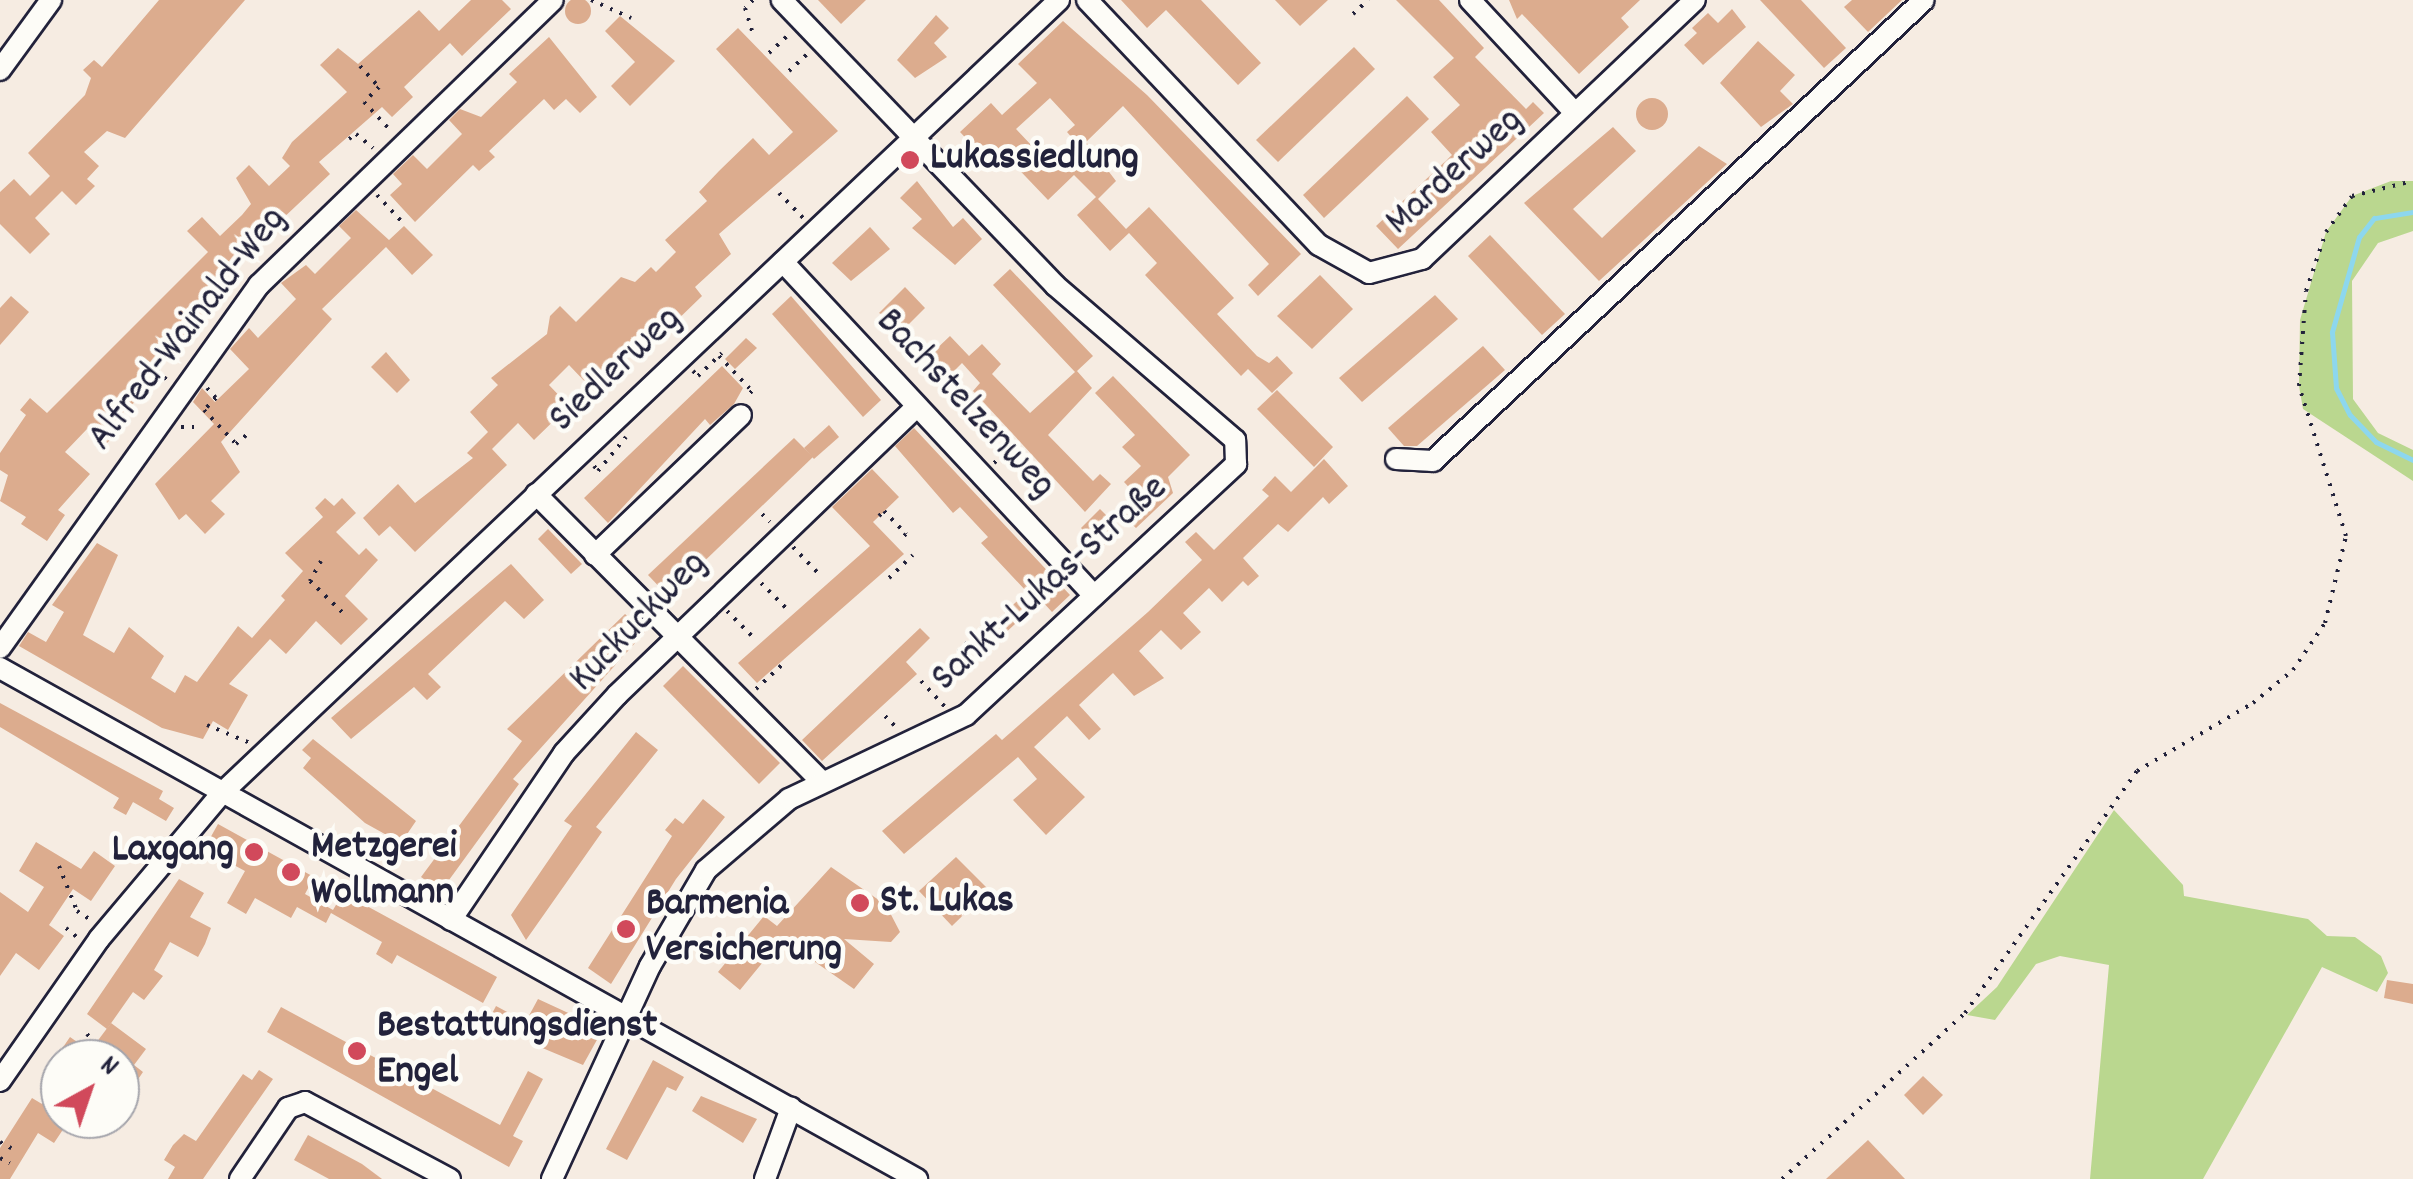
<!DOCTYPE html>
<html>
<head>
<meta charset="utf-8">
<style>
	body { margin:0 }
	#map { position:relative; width:2413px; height:1179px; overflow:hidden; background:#f6ece2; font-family:Dekko,sans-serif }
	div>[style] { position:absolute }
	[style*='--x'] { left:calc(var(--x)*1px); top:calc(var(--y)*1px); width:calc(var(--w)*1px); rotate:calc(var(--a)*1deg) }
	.green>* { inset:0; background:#bad78f }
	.stream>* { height:5px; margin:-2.5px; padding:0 2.5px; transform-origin:2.5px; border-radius:2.5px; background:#8dd7ee }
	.building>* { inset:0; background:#dcac8e }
	.round { border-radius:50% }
	.path>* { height:4px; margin-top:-2px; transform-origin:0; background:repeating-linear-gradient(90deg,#22223b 0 2.5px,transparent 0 10.5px) }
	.roads { filter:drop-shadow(2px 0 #22223b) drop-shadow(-2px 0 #22223b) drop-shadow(0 2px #22223b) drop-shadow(0 -2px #22223b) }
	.minor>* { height:20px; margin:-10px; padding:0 10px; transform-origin:10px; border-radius:10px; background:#fdfcf7 }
	.dots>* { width:28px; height:28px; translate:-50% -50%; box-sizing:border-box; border:5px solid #fdfcf7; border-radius:50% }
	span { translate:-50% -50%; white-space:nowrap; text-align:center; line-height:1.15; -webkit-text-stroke:9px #fdfcf7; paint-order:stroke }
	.poi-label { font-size:40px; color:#22223b; font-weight:700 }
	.left { translate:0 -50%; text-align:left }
	.right { translate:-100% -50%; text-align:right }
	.street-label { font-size:40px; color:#22223b }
	.north { position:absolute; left:40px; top:1039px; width:100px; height:100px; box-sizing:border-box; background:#fdfcf7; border:2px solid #a5a5ac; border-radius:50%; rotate:40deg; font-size:28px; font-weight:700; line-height:40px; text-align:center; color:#22223b }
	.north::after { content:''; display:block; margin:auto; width:35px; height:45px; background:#d1495b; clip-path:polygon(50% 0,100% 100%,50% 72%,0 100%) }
</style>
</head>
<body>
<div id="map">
	<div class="green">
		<i style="clip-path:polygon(2391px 181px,2413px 181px,2413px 231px,2378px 243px,2352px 281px,2353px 399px,2378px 433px,2413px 450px,2413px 481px,2303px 409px,2299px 386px,2300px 320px,2326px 232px,2352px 196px)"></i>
		<i style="clip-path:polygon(2114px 810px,2183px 885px,2184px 896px,2308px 919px,2327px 936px,2355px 937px,2381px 956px,2388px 973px,2377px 992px,2322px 967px,2203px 1179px,2090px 1179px,2109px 965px,2060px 956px,2036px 964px,1995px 1020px,1967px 1015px,1997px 987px)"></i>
	</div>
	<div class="stream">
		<i style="--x:2413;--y:212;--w:39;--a:171"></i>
		<i style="--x:2374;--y:218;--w:24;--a:128"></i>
		<i style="--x:2359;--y:237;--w:99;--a:105.9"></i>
		<i style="--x:2332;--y:332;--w:56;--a:85.9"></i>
		<i style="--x:2336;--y:388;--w:30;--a:63"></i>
		<i style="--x:2350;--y:415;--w:37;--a:46"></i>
		<i style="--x:2376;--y:442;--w:41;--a:25.9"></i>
	</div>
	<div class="building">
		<i class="round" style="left:565px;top:-2px;width:26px;height:26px"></i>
		<i style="clip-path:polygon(159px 0,245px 0,125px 138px,107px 131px,84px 152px,99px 166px,87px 179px,95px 186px,76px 205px,62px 191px,35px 218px,50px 234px,30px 254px,0 224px,0 192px,14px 179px,30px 196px,50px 176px,28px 153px,85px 95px,91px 78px,83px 70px,94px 60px,102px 67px)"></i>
		<i style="clip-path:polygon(471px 0,502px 0,511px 9px,462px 56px,450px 43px,404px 87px,413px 97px,392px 117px,382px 107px,319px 162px,330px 174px,226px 272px,199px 312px,204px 318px,127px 385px,139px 398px,121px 415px,128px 422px,106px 444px,87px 429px,65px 452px,90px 474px,58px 510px,65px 515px,47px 541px,21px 524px,26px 517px,0 501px,8px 475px,0 470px,0 453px,26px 415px,20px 410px,30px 398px,47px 413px,208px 252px,187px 231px,202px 217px,220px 236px,242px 215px,251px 204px,236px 178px,249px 165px,269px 186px,290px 166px,282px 158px,292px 142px,347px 92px,320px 65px,338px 48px,358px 64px,419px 10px,439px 31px)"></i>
		<i style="clip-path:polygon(818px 0,866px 0,841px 24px)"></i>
		<i style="clip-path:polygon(1121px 0,1201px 0,1261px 63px,1238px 85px,1166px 10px,1147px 28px)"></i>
		<i style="clip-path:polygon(1275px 0,1328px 0,1300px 26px)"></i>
		<i style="clip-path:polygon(1396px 0,1439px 0,1484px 48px,1475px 57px,1526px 109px,1533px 102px,1544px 113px,1398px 249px,1376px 226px,1452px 155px,1431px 132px,1460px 105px,1433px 77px,1454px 58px)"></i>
		<i style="clip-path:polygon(1509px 0,1640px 0,1621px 18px,1629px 27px,1579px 74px,1522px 14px,1517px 19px)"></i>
		<i style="clip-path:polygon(1760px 0,1801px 0,1846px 48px,1824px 68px)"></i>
		<i style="clip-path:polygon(1852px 0,1902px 0,1868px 32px,1844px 7px)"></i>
		<i style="clip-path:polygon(1732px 9px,1746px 27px,1703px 65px,1684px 45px,1697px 33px,1692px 28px,1708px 13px,1718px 23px)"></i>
		<i style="clip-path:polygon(936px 15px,949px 28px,934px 43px,947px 57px,915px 78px,897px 60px)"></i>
		<i style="clip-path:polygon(620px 16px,675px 61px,630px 106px,611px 86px,635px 62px,605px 31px)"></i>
		<i style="clip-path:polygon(evenodd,1063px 21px,1147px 95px,1301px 254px,1258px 296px,1248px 285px,1269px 264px,1123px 106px,1086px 142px,1116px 181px,1098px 199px,1126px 229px,1149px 207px,1234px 298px,1217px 314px,1257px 356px,1269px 363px,1277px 356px,1293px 373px,1272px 393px,1248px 369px,1241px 376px,1145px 275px,1157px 263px,1129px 233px,1110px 251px,1077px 215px,1096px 197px,1074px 175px,1048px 200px,1004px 154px,992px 166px,960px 132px,991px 103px,1002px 115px,1037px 83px,1018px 64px,1063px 21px,1050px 98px,1075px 125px,1067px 132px,1074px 140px,1049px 164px,1016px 129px,1050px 98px)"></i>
		<i style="clip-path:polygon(738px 28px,838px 131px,719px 234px,731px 254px,695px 287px,702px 296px,669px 328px,660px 319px,642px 331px,590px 387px,569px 365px,549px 385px,569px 406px,534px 440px,518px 423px,492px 449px,507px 465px,415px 552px,390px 526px,379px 536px,363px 518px,398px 484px,415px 503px,473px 458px,467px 453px,488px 432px,470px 412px,498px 385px,491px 378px,547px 334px,550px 316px,560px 306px,576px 322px,621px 277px,635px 282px,651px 267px,656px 272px,676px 252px,665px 240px,707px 201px,699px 192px,719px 171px,753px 138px,769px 155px,793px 132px,716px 49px)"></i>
		<i style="clip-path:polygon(549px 37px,597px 97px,580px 113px,566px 99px,554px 110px,544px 99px,489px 151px,495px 157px,479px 171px,473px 165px,415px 222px,390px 195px,402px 184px,393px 174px,413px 155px,427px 169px,462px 134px,449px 120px,460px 109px,481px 117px,517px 82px,509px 74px)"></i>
		<i style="clip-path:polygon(1758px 41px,1795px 75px,1780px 91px,1793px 104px,1761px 127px,1720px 83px)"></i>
		<i style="clip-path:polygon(1354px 47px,1375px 69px,1278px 162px,1256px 140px)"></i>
		<i style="clip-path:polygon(1407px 96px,1429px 119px,1324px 218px,1303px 195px)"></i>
		<i class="round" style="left:1636px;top:98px;width:32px;height:32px"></i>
		<i style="clip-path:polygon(1613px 127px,1636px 151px,1573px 209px,1602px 238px,1699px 146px,1727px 164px,1599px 281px,1524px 203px)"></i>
		<i style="clip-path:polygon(917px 181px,953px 227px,963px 218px,982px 239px,955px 265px,912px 228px,922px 219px,900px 198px)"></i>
		<i style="clip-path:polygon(356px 210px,389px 240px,404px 226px,433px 255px,412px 275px,386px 247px,322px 309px,332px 319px,221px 442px,240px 472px,211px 501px,225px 514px,205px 534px,186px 514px,179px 520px,155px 484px,214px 424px,193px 402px,202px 388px,215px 402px,249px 369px,230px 349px,249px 328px,258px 338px,296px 299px,281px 283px,306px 265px,315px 274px,351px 238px,339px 226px)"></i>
		<i style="clip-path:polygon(870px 227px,890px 249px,851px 281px,832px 263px)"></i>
		<i style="clip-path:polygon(1490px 235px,1565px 314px,1542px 335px,1468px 256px)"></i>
		<i style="clip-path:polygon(1010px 269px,1093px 356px,1077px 371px,1092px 388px,1048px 435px,1093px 481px,1100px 474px,1111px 484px,1085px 512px,973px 391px,980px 383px,962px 363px,951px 374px,931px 354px,950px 336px,969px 356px,982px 344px,1001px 364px,992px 374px,1030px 413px,1075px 372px,993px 285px)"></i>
		<i style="clip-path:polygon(1320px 275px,1353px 309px,1312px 349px,1277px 316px)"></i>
		<i style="clip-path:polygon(905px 287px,925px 308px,906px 327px,879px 313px)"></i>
		<i style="clip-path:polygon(1435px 295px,1458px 319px,1362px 402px,1339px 378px)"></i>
		<i style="clip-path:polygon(11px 296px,29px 312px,0 345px,0 308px)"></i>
		<i style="clip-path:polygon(791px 296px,881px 400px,863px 417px,772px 314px)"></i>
		<i style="clip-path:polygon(746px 338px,757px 348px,735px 369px,725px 359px)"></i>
		<i style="clip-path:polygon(1483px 346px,1505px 370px,1417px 446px,1404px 446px,1388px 428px)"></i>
		<i style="clip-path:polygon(386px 352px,410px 380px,397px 393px,371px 367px)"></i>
		<i style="clip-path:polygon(722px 366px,743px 388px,734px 404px,710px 425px,705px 419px,608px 523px,584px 498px)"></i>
		<i style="clip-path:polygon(1113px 376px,1190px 455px,1168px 477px,1173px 493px,1136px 528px,1122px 515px,1139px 498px,1124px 482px,1141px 466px,1122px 447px,1135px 435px,1095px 393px)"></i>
		<i style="clip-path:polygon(1277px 390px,1333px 447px,1314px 467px,1257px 409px)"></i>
		<i style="clip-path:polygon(829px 425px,839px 437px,814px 459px,804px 448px)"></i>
		<i style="clip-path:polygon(914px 428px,1070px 595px,1052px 612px,1041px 600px,1002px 636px,991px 625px,1027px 592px,981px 543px,988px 537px,960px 507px,953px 513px,895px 446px)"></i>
		<i style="clip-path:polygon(794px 438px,813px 457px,668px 596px,648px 575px)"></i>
		<i style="clip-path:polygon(1324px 459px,1348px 486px,1329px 504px,1323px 497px,1288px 532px,1278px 524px,1243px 558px,1259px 576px,1248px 586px,1243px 581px,1222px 602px,1209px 588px,1183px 613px,1201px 632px,1181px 650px,1161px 630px,1139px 651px,1164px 678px,1134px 696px,1113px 673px,1079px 705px,1101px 729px,1089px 740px,1067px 716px,1034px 747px,1085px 797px,1046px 835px,1013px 800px,1037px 779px,1018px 757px,904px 854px,882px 831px,996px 734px,1002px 740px,1148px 612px,1202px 560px,1185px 542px,1196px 532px,1214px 550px,1269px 496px,1262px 490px,1275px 476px,1291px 492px)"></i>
		<i style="clip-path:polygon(872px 469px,899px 497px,873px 522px,904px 554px,757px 683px,738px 663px,870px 546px,832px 507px)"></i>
		<i style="clip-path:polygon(325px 498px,334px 506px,342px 498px,356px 513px,336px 532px,359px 555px,366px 548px,378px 560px,345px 596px,368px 619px,341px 645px,316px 621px,286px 654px,270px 639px,229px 684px,248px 695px,228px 730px,213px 721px,203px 739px,162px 728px,19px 646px,28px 632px,46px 642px,64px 612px,52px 605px,97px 543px,118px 555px,83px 635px,114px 653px,129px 627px,164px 656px,151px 678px,175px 693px,185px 675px,197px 682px,238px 626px,252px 638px,285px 600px,281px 596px,303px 571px,285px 553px,323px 517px,315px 508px)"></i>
		<i style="clip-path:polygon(1100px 509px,1120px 529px,1101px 548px,1081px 528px)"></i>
		<i style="clip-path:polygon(548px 529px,582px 564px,571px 574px,538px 539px)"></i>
		<i style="clip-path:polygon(511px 564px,544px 600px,524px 619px,505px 601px,428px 674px,441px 687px,427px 700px,414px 687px,351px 739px,331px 718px)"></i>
		<i style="clip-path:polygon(625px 614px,645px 632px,513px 779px,519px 784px,441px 891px,421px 877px,522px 741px,507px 729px)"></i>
		<i style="clip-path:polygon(920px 628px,930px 638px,906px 662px,917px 674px,822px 761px,802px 740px)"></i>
		<i style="clip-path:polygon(683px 666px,780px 763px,759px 784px,663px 686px)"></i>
		<i style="clip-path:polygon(0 703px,163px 791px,159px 799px,174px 808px,166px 821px,133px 802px,126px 815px,113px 808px,119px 798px,0 727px)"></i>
		<i style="clip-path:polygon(636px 732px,658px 750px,596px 827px,602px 832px,526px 940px,511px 915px,572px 826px,564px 821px)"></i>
		<i style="clip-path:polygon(313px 739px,416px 821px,401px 843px,365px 823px,303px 768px,311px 758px,302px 750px)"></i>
		<i style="clip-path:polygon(703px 799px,725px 817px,676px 879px,611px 984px,588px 968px,672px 836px,665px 830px,675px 818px,683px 824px)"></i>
		<i style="clip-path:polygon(218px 824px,314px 877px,305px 894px,333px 910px,343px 893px,497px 977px,483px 1003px,397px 955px,392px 964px,376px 954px,382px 942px,331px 913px,326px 923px,297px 907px,291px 918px,255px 898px,246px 914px,227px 903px,245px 871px,204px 849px)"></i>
		<i style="clip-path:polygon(36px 842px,81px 869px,94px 851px,115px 866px,91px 901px,73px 889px,49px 925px,64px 936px,39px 970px,16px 953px,0 976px,0 892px,28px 912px,44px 887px,19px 871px)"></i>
		<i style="clip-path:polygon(956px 857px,989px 890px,952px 926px,919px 891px)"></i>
		<i style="clip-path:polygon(831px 867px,886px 905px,900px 932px,891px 942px,844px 939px,874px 964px,854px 989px,782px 939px,740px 990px,718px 972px,764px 916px,777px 926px)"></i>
		<i style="clip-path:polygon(179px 879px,204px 893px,190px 917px,211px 928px,205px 944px,198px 957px,170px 942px,154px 970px,163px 976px,144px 1000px,133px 992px,107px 1029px,87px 1014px)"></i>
		<i style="clip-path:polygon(2387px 980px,2413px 984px,2413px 1004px,2384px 998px)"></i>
		<i style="clip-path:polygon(538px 999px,603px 1029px,583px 1065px,540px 1047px,546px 1035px,525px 1023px)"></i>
		<i style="clip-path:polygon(496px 1006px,522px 1020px,512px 1039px,486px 1025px)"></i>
		<i style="clip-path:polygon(281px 1007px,500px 1125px,528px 1071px,543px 1079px,513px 1136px,523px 1141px,509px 1167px,267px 1032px)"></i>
		<i style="clip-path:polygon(111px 1023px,146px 1049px,134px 1065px,143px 1072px,120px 1106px,120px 1059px,55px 1059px,70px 1037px,90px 1051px)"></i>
		<i style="clip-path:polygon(653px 1060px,684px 1077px,676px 1091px,667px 1087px,627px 1160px,606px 1149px)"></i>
		<i style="clip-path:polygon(259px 1070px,273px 1079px,203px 1179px,168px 1179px,175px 1167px,164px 1160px,173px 1145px,184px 1134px,196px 1141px,243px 1074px,252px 1080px)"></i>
		<i style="clip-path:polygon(60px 1076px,60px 1119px,70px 1119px,54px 1143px,38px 1133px,10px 1179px,0 1179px,0 1148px,32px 1098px,42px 1104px)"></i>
		<i style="clip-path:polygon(1923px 1076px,1943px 1095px,1923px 1115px,1904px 1095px)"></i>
		<i style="clip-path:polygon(701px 1096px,757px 1119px,743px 1143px,692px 1111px)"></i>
		<i style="clip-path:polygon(308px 1135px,362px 1164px,382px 1179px,329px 1179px,294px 1160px)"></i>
		<i style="clip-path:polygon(1868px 1140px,1905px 1179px,1826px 1179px)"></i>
	</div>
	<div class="path">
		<i style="--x:591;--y:0;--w:44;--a:24.2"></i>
		<i style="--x:753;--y:0;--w:11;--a:135"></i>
		<i style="--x:745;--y:8;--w:28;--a:73"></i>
		<i style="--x:1353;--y:14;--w:21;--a:-43"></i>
		<i style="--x:769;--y:53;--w:26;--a:-43"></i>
		<i style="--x:360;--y:66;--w:28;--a:48"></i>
		<i style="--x:379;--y:87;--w:21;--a:135"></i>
		<i style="--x:364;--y:102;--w:40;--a:47"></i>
		<i style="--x:789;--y:71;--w:25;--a:-43"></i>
		<i style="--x:349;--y:139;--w:9;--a:-36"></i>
		<i style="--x:356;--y:134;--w:22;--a:39"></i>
		<i style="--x:779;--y:193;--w:35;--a:46"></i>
		<i style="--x:377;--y:195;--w:35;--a:47"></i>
		<i style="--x:719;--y:356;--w:48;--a:46.7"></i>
		<i style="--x:752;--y:391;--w:8;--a:135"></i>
		<i style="--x:157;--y:370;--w:16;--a:45"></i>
		<i style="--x:693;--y:371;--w:7;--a:45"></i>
		<i style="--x:698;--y:376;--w:33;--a:-44"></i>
		<i style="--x:207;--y:388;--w:13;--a:48"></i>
		<i style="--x:216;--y:398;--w:17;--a:135"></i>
		<i style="--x:204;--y:410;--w:47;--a:46.7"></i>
		<i style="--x:236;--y:444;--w:18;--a:-41"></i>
		<i style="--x:181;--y:427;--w:16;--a:0"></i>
		<i style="--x:994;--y:463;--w:25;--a:-40"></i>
		<i style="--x:594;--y:466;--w:6;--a:51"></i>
		<i style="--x:598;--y:471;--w:44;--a:-50.5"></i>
		<i style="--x:762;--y:514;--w:11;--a:45"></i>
		<i style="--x:879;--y:516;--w:7;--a:-45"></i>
		<i style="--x:884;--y:511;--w:32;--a:46"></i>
		<i style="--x:906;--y:534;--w:9;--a:139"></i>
		<i style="--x:793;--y:547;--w:40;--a:46"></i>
		<i style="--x:321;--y:561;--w:23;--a:119"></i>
		<i style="--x:310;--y:581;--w:46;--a:44.1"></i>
		<i style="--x:889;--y:578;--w:33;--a:-44"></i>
		<i style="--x:761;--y:583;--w:35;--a:45"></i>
		<i style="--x:727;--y:611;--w:35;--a:45"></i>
		<i style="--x:958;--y:652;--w:33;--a:-45"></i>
		<i style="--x:921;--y:681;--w:35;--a:47"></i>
		<i style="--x:756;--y:689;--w:40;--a:-43"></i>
		<i style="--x:885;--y:716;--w:16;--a:45"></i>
		<i style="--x:207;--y:725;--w:47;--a:22.7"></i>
		<i style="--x:59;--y:866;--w:48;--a:68.2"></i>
		<i style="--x:77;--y:911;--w:17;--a:33"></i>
		<i style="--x:66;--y:928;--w:16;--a:40"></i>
		<i style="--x:87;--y:1034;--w:31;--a:50"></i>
		<i style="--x:0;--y:1142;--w:13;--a:29"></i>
		<i style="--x:0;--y:1158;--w:11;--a:27"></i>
		<i style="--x:1782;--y:1179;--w:247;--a:-42.2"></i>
		<i style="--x:1965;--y:1013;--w:297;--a:-54.6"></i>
		<i style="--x:2137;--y:771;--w:134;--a:-30.4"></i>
		<i style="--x:2253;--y:703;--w:52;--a:-39.5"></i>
		<i style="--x:2293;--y:670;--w:57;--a:-55.8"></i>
		<i style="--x:2325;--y:623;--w:89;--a:-76.4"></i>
		<i style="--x:2346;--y:536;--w:157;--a:-107.4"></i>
		<i style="--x:2299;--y:386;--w:95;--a:-85.8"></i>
		<i style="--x:2306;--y:291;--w:62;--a:-71.3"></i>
		<i style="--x:2326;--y:232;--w:44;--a:-54.2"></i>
		<i style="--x:2352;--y:196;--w:63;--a:-13.8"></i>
	</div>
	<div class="roads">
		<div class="minor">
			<i style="--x:1087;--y:0;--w:337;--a:46.6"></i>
			<i style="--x:1319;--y:245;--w:57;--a:29.2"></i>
			<i style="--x:1369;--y:273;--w:55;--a:-14.8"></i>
			<i style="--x:1422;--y:259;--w:376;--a:-43.5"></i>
			<i style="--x:1470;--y:0;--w:154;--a:47.1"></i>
			<i style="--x:0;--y:70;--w:87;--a:-53.9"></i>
			<i style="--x:783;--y:262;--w:456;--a:47"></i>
			<i style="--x:1396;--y:459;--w:37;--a:3"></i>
			<i style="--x:1433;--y:461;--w:673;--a:-43.2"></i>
			<i style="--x:536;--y:494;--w:404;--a:45.2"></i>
			<i style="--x:595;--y:555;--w:202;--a:-43.8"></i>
			<i style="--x:0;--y:648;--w:446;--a:-54.5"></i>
			<i style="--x:259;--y:285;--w:409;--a:-44.1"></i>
			<i style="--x:0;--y:668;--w:1050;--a:29.13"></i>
			<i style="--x:451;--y:920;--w:202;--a:-55.9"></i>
			<i style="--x:564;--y:753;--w:79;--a:-47.6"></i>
			<i style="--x:617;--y:695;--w:415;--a:-43.9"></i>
			<i style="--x:0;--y:1081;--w:173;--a:-55.1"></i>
			<i style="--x:99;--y:939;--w:191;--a:-49.9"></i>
			<i style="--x:222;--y:793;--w:1153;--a:-43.45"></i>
			<i style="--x:240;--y:1179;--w:86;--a:-55.9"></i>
			<i style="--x:288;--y:1108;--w:18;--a:-19"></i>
			<i style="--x:305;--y:1102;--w:164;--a:28"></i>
			<i style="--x:552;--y:1179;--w:234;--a:-65.3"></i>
			<i style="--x:650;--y:966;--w:111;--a:-59.7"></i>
			<i style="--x:706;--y:870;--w:109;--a:-40.5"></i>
			<i style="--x:789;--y:799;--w:196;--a:-25.4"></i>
			<i style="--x:966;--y:715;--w:369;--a:-42.9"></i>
			<i style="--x:1236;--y:464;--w:24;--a:-92"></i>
			<i style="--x:1235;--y:440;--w:238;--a:-139.3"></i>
			<i style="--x:1055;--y:285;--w:395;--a:-133.8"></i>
			<i style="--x:765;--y:1179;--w:76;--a:-69.9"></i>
		</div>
	</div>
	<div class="dots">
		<i style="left:910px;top:160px;background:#d1495b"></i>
		<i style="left:254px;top:852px;background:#d1495b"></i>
		<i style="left:291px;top:872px;background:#d1495b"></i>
		<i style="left:860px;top:903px;background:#d1495b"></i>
		<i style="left:626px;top:929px;background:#d1495b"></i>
		<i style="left:357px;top:1051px;background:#d1495b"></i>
	</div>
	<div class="poi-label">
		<span class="left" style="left:930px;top:160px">Lukassiedlung</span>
		<span class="left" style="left:311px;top:872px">Metzgerei<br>Wollmann</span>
		<span class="right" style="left:234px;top:852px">Laxgang</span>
		<span class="left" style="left:880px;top:903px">St. Lukas</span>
		<span class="left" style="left:646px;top:929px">Barmenia<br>Versicherung</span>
		<span class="left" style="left:377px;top:1051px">Bestattungsdienst<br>Engel</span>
	</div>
	<div class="street-label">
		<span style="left:1456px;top:173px;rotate:-42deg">Marderweg</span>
		<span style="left:189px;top:330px;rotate:-52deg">Alfred-Wainald-Weg</span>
		<span style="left:617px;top:371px;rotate:-43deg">Siedlerweg</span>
		<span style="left:964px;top:405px;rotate:47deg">Bachstelzenweg</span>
		<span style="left:1051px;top:585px;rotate:-42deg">Sankt-Lukas-Straße</span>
		<span style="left:640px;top:623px;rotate:-46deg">Kuckuckweg</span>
	</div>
	<div class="north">N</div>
</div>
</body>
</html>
